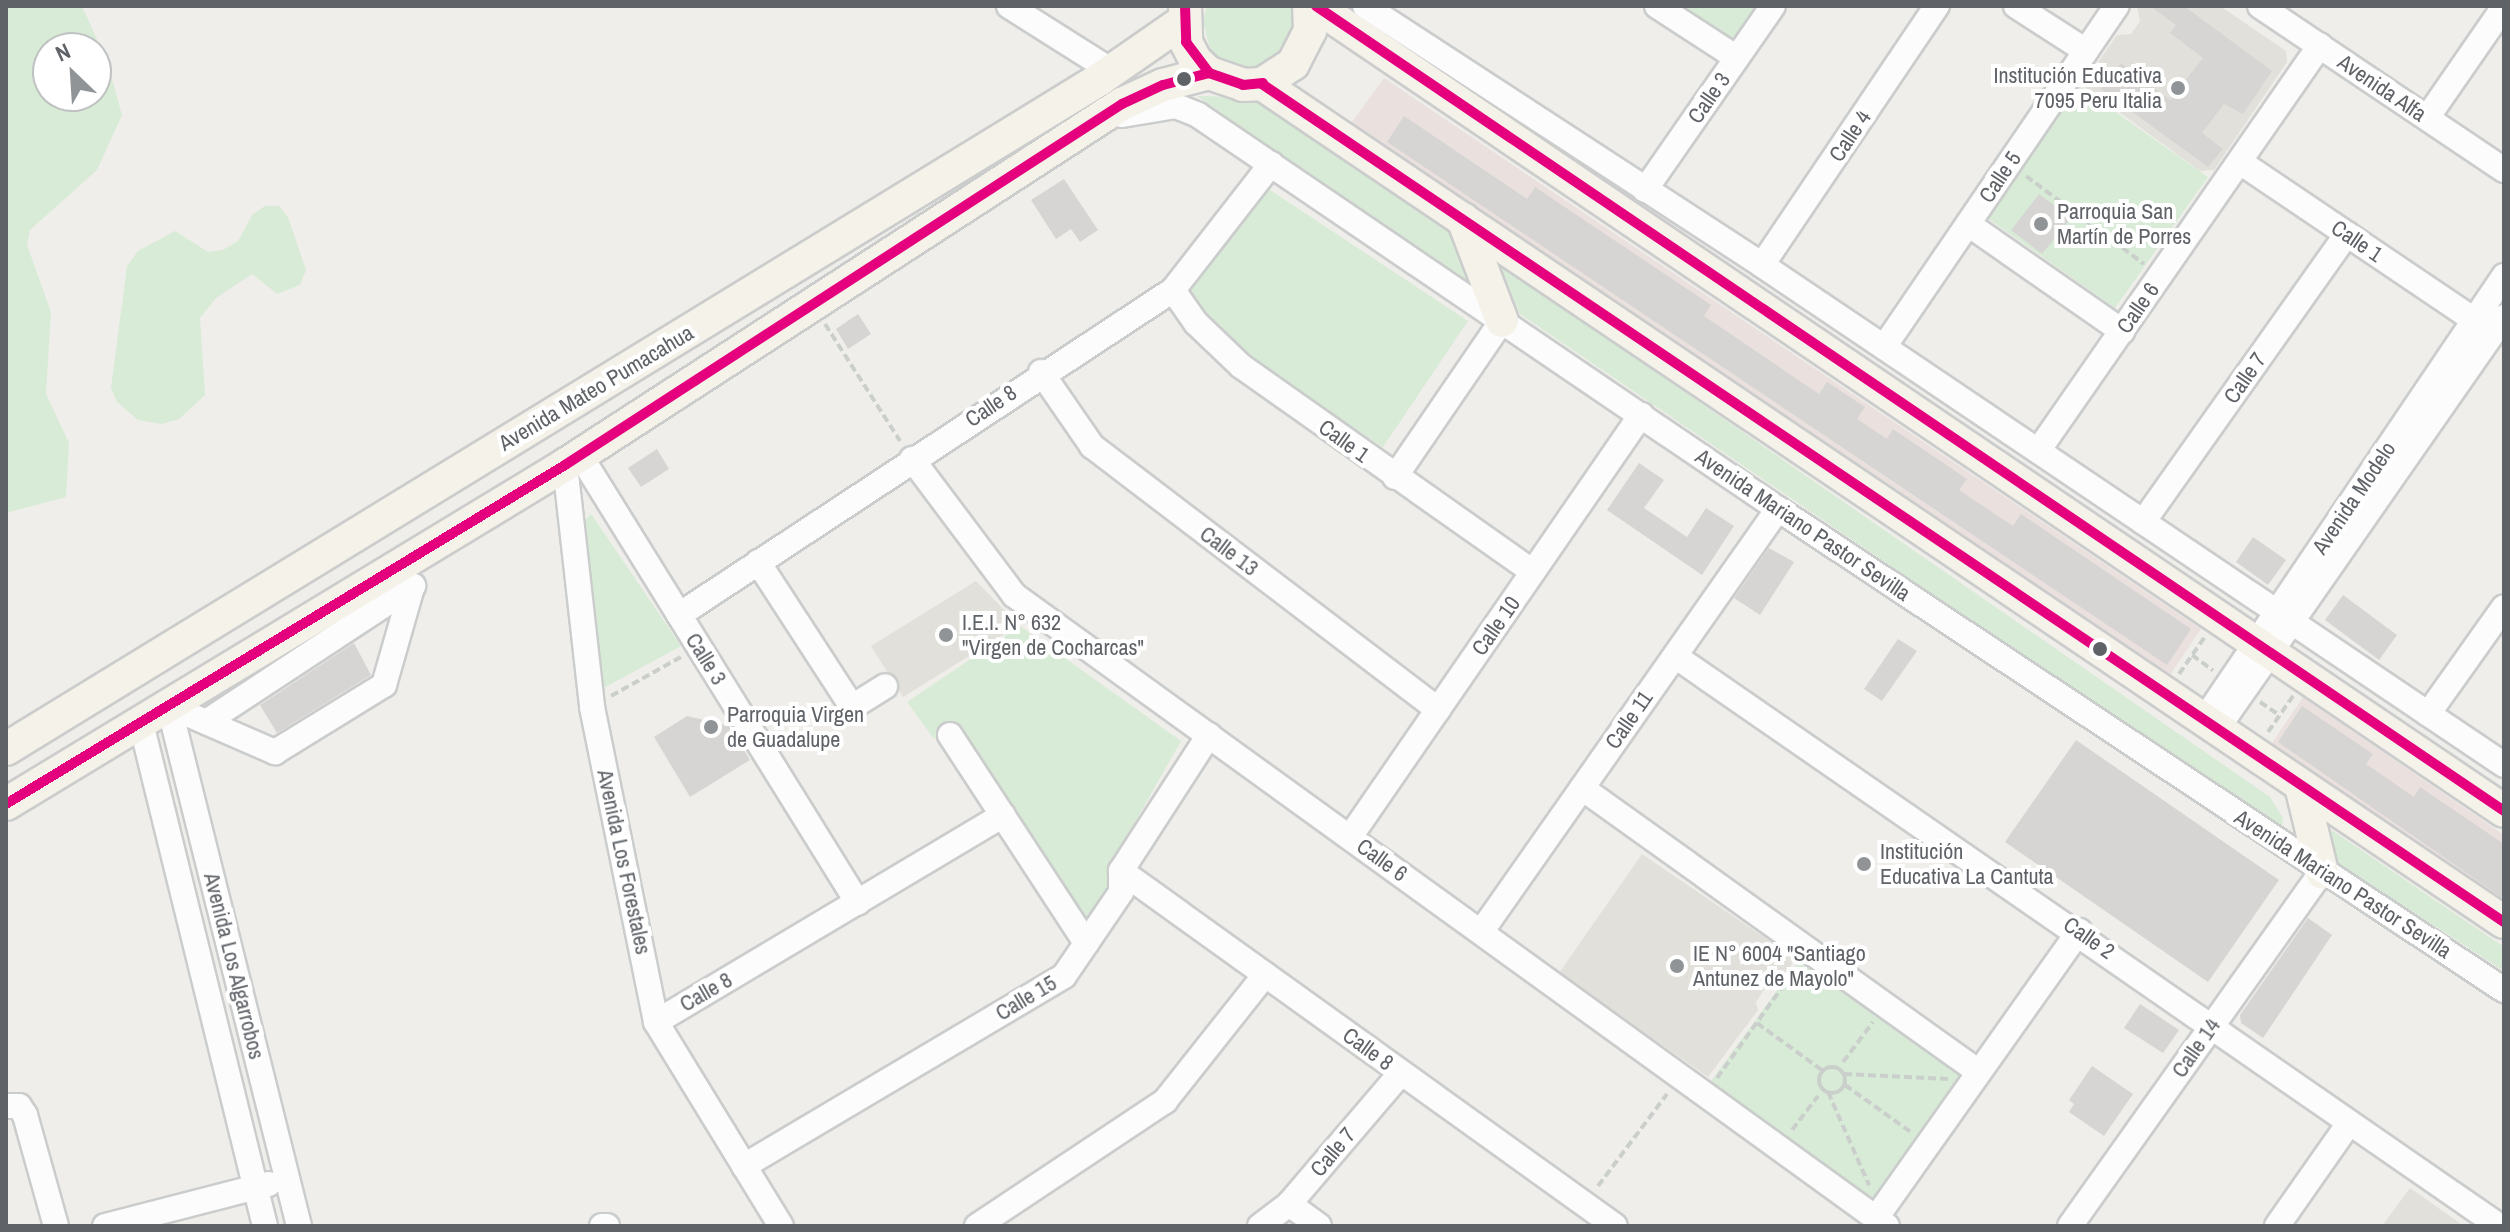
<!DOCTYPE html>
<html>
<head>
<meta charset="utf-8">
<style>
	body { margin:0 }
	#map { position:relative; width:2510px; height:1232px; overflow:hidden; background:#efeeea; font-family:"Archivo Narrow",sans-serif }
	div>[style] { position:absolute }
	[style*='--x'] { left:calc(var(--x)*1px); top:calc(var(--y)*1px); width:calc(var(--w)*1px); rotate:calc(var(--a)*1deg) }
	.education>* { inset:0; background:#e2e0da }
	.medical>* { inset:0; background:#eae0de }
	.green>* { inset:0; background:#d8ebd6 }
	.building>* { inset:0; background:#d6d5d3 }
	.path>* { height:4px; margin-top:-2px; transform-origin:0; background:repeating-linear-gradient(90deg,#cacfcc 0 8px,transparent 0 12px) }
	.path>.ring { margin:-2px; padding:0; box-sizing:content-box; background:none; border:4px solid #cacfcc; border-radius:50% }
	.roads { filter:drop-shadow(2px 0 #cbcccc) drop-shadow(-2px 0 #cbcccc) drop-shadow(0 2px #cbcccc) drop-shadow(0 -2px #cbcccc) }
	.minor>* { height:24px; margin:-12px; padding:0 12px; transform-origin:12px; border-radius:12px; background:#fdfcfc }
	.major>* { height:32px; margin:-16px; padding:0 16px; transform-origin:16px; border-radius:16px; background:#f4f2e9 }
	.bus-1>* { height:10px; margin:-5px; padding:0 5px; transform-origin:5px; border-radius:5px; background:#e5007d }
	.dots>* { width:22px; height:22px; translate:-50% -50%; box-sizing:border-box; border:4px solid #fff; border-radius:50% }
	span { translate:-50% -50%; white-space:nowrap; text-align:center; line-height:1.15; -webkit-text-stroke:8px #fff; paint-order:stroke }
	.poi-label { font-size:22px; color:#5f6368 }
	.right { translate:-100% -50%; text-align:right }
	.left { translate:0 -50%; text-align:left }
	.street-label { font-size:22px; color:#5f6368 }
	.frame { position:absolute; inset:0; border:8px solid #5f6368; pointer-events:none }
	.north { position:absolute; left:32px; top:32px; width:80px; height:80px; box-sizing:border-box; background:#fff; border:2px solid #bfc1c3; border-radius:50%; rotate:335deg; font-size:22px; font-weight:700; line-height:32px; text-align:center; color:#5f6368 }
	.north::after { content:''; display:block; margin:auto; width:28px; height:36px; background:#919496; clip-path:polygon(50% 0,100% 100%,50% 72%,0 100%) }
</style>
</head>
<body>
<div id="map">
	<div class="education">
		<i style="clip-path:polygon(2137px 6px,2220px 6px,2286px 51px,2287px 62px,2214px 170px,2200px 171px,2082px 85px,2117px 35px,2131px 34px,2140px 21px)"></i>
		<i style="clip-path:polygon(976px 581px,1019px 625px,903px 697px,871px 646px)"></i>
		<i style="clip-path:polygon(1642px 854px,1796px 959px,1777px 983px,1764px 990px,1756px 1002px,1758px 1010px,1708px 1077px,1559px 973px)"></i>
		<i style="clip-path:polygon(2410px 1188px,2464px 1226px,2382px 1226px)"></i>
	</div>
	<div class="medical">
		<i style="clip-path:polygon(1384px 78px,2201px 629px,2170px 675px,1347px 129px)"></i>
		<i style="clip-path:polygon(2303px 697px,2504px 835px,2504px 910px,2268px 749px)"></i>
	</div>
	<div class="green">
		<i style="clip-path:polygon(evenodd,6px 6px,82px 6px,107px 62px,122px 115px,97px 170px,30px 230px,27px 245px,51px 312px,46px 394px,69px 443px,66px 497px,6px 513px,6px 6px,48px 48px,96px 48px,96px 96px,48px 96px,48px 48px)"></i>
		<i style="clip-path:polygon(1207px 6px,1291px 6px,1293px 38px,1285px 52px,1260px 68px,1232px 67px,1210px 49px,1203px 21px)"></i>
		<i style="clip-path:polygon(1671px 6px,1761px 6px,1732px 48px)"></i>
		<i style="clip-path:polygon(2076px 84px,2208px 177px,2115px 308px,1983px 215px)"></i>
		<i style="clip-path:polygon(1197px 96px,1242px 97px,1266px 106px,1450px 232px,1481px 295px)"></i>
		<i style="clip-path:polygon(1267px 188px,1468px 321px,1383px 447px,1243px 355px,1189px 298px,1185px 284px)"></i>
		<i style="clip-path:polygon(265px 206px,279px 206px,288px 217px,306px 270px,300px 285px,277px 294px,252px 274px,216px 298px,200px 318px,205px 395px,179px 419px,161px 424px,138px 420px,117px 402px,111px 388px,127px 266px,138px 251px,175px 231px,208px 252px,223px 250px,238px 241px,252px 215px)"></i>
		<i style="clip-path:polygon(1497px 262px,2270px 797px,2283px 818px,2281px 831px,1520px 314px)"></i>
		<i style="clip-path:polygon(591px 514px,681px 646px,600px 690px,582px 523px)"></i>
		<i style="clip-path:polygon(1020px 626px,1181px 741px,1111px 864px,1114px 893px,1088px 922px,956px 724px,934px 739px,907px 702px)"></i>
		<i style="clip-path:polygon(2333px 831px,2504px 947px,2504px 971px,2338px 863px,2328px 833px)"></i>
		<i style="clip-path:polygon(1800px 959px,1965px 1076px,1873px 1200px,1709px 1084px)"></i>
	</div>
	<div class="building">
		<i style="clip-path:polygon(2150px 6px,2184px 6px,2272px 71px,2243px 114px,2224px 104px,2202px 133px,2223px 149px,2208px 167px,2101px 89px,2121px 63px,2170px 100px,2203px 58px,2170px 33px,2176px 25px)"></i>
		<i style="clip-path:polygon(1404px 116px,1527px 199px,1535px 187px,1711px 305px,1704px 316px,1819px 394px,1827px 382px,1865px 407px,1857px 419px,1887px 439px,1893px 429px,1967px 479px,1959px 490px,2013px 526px,2021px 514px,2191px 629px,2167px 665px,1387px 142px)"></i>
		<i style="clip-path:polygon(1064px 179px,1098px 230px,1080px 242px,1071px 229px,1056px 239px,1031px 200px)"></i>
		<i style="clip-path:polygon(2039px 194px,2071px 218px,2042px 254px,2011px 230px)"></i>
		<i style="clip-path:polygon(858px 314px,871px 334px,848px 349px,836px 329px)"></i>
		<i style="clip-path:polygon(657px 449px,669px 469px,641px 487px,628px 468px)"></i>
		<i style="clip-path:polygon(1639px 463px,1664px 480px,1644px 508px,1687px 537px,1706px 508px,1734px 526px,1702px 575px,1607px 510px)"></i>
		<i style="clip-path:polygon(2253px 537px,2286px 560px,2268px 585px,2236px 562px)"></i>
		<i style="clip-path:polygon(1769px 548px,1794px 562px,1760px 615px,1734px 598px)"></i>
		<i style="clip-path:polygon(2343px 595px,2397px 635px,2379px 660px,2325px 620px)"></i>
		<i style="clip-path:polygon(1898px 639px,1917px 651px,1882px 701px,1864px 689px)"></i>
		<i style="clip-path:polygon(354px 643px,371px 675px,277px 733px,260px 705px)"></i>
		<i style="clip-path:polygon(2302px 706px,2373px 754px,2366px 764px,2414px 797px,2420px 787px,2504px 844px,2504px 899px,2278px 742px)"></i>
		<i style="clip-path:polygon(687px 716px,729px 726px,750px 760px,690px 797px,654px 737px)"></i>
		<i style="clip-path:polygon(2076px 740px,2279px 880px,2208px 982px,2005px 842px)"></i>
		<i style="clip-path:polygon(2308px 918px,2332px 935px,2263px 1038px,2241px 1023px,2240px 1015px)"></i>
		<i style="clip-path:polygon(2140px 1004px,2179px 1030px,2163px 1053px,2124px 1028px)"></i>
		<i style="clip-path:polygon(2092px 1066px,2133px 1094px,2104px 1136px,2069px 1112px,2074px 1104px,2069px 1100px)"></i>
	</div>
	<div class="path">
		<i style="--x:2026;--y:176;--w:147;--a:36.7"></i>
		<i style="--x:825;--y:324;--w:139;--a:57.3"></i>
		<i style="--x:2192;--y:655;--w:26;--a:36"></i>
		<i style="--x:2179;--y:674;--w:44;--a:-55.2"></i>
		<i style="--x:611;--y:696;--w:80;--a:-29.1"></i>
		<i style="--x:2260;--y:702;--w:23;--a:34"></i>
		<i style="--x:2268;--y:732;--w:44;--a:-55.2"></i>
		<i style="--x:1757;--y:1023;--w:82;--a:36"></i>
		<i style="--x:1843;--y:1062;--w:50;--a:-53.1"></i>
		<i class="ring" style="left:1819px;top:1067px;width:22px;height:22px"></i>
		<i style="--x:1844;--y:1074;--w:105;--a:2.7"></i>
		<i style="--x:1717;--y:1078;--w:135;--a:-54.3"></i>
		<i style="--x:1845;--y:1085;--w:81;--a:35.5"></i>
		<i style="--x:1828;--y:1092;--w:102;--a:66.2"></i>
		<i style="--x:1792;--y:1130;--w:43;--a:-52.6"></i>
		<i style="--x:1598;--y:1186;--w:115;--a:-53.1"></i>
	</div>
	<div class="roads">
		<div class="minor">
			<i style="--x:1009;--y:6;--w:122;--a:32.3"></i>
			<i style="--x:1365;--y:6;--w:474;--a:33.1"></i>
			<i style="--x:1762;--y:265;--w:895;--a:33.97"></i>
			<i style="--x:1657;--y:6;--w:95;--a:33"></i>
			<i style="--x:2016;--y:6;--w:83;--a:32.7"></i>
			<i style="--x:2260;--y:6;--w:294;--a:33.9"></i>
			<i style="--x:1122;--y:115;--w:55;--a:-9.5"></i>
			<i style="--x:1176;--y:106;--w:24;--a:22"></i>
			<i style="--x:1198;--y:115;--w:701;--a:34.19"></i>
			<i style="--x:1778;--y:509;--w:871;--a:33.53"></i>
			<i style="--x:2427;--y:118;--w:135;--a:-55.3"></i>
			<i style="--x:2240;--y:162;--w:282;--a:34"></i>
			<i style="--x:1645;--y:190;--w:224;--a:-55.2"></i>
			<i style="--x:1968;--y:224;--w:188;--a:34.8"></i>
			<i style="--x:1762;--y:265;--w:313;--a:-56"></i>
			<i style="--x:1173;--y:290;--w:40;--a:55.1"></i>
			<i style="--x:1196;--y:323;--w:62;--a:43.7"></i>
			<i style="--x:1241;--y:366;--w:357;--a:35.2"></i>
			<i style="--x:1884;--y:347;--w:413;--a:-55.7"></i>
			<i style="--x:1041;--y:372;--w:90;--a:55.4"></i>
			<i style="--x:1092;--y:446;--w:435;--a:37.3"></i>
			<i style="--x:2038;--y:451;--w:494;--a:-55.2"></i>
			<i style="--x:580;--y:455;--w:527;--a:58.18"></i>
			<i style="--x:912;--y:459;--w:170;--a:53.1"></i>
			<i style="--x:1014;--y:595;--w:1077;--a:35.86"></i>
			<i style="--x:565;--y:465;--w:244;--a:83.6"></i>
			<i style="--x:592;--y:707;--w:321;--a:78.5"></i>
			<i style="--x:656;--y:1022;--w:239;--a:58.5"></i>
			<i style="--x:1395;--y:477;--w:189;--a:-55.6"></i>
			<i style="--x:2143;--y:522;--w:353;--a:-54.7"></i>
			<i style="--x:758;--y:562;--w:173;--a:57"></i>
			<i style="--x:852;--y:707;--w:39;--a:-32"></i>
			<i style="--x:679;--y:615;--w:591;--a:-33.34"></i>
			<i style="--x:1173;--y:290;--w:160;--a:-52.1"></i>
			<i style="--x:1675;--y:656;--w:1002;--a:34.67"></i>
			<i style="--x:169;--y:706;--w:536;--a:75.96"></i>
			<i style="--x:169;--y:706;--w:116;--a:23.5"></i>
			<i style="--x:275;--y:752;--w:128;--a:-31.6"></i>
			<i style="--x:384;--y:685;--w:98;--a:-74"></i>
			<i style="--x:2428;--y:714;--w:131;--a:-54.6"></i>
			<i style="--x:2204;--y:720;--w:536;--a:-55.95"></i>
			<i style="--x:206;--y:722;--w:248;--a:-33.3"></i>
			<i style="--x:141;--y:723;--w:518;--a:76.15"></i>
			<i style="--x:2217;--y:729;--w:502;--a:-55.14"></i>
			<i style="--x:950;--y:735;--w:249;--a:56.8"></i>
			<i style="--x:1582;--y:788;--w:488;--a:35.6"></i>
			<i style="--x:1350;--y:837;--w:513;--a:-55.41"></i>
			<i style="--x:1121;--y:871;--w:608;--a:35.7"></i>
			<i style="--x:1481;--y:932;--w:517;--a:-54.93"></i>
			<i style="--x:656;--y:1022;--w:404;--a:-30.8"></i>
			<i style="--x:6;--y:1106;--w:13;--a:0"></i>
			<i style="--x:19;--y:1106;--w:11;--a:56"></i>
			<i style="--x:25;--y:1115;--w:115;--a:74.4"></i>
			<i style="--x:744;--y:1166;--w:372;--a:-30.7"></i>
			<i style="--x:1064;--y:976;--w:102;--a:-55.8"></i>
			<i style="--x:1121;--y:892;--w:21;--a:-90"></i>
			<i style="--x:1121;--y:871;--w:162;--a:-57.1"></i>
			<i style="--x:1289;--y:1204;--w:37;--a:36"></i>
			<i style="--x:1876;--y:1218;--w:352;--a:-54.7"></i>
			<i style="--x:105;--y:1226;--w:169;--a:-14.4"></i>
			<i style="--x:602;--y:1226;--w:5;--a:0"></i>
			<i style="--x:977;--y:1226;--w:226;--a:-33.6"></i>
			<i style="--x:1165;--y:1101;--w:161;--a:-51.6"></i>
			<i style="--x:1260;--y:1226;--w:36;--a:-37"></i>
			<i style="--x:1289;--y:1204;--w:172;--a:-49.5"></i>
			<i style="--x:2070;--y:1226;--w:435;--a:-54.6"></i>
			<i style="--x:2277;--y:1226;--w:126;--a:-55"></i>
		</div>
		<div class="major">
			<i style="--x:1185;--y:6;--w:36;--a:88"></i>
			<i style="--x:1186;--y:42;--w:20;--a:63"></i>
			<i style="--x:1195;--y:60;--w:19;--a:43"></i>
			<i style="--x:1209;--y:73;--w:36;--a:19"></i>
			<i style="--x:1243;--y:85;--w:19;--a:-3"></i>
			<i style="--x:1262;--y:84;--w:37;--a:-33"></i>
			<i style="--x:1293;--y:64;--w:37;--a:-63"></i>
			<i style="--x:1310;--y:31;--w:25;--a:-92"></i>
			<i style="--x:1316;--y:6;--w:1435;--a:34.12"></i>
			<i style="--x:1262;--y:84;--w:1498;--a:34.01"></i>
			<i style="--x:1463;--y:219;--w:109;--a:69.1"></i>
			<i style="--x:6;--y:749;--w:1283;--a:-31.48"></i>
			<i style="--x:1100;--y:79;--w:100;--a:-34.8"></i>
			<i style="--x:2301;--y:786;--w:89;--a:76.3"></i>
			<i style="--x:6;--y:804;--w:654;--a:-31.23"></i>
			<i style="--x:565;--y:465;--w:664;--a:-32.95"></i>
			<i style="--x:1122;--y:104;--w:45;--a:-24.9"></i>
			<i style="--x:1163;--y:85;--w:48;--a:-14.6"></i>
		</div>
	</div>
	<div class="bus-1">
		<i style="--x:1185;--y:6;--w:36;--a:88"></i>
		<i style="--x:1186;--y:42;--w:39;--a:53"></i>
		<i style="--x:1209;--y:73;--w:36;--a:19"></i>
		<i style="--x:1243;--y:85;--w:20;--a:-6"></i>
		<i style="--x:1316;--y:6;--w:1435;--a:34.12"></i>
		<i style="--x:1262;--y:84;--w:1498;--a:34.01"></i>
		<i style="--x:6;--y:804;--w:654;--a:-31.23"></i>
		<i style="--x:565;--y:465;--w:664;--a:-32.95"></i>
		<i style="--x:1122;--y:104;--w:45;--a:-24.9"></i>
		<i style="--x:1163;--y:85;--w:48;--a:-14.6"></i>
	</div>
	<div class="dots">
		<i style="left:1184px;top:79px;background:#5f6368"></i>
		<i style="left:2178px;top:88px;background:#919496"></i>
		<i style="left:2041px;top:224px;background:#919496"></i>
		<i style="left:946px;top:635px;background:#919496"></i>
		<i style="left:2100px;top:649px;background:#5f6368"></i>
		<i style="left:711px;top:727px;background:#919496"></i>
		<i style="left:1864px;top:864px;background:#919496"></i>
		<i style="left:1677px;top:966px;background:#919496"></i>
	</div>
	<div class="poi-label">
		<span class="right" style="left:2162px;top:88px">Institución Educativa<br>7095 Peru Italia</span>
		<span class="left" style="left:2057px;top:224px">Parroquia San<br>Martín de Porres</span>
		<span class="left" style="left:962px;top:635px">I.E.I. N° 632<br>"Virgen de Cocharcas"</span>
		<span class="left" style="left:727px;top:727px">Parroquia Virgen<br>de Guadalupe</span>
		<span class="left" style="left:1880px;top:864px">Institución<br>Educativa La Cantuta</span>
		<span class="left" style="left:1693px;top:966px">IE N° 6004 "Santiago<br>Antunez de Mayolo"</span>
	</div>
	<div class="street-label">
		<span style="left:2382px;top:88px;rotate:34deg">Avenida Alfa</span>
		<span style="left:1709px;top:98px;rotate:-55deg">Calle 3</span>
		<span style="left:1850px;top:136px;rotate:-56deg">Calle 4</span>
		<span style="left:2000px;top:177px;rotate:-56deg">Calle 5</span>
		<span style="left:2357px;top:241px;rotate:34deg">Calle 1</span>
		<span style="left:2138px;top:308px;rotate:-55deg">Calle 6</span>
		<span style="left:2245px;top:378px;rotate:-55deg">Calle 7</span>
		<span style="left:596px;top:388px;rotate:-31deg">Avenida Mateo Pumacahua</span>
		<span style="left:991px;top:406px;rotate:-34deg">Calle 8</span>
		<span style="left:1344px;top:441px;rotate:36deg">Calle 1</span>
		<span style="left:2354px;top:498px;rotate:-56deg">Avenida Modelo</span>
		<span style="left:1803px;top:525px;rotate:34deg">Avenida Mariano Pastor Sevilla</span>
		<span style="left:1229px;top:551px;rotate:37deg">Calle 13</span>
		<span style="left:1496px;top:626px;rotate:-55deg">Calle 10</span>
		<span style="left:706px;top:659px;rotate:58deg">Calle 3</span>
		<span style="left:1629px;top:720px;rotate:-55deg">Calle 11</span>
		<span style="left:1382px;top:860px;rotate:36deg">Calle 6</span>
		<span style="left:624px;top:862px;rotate:78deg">Avenida Los Forestales</span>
		<span style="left:2343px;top:884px;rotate:33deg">Avenida Mariano Pastor Sevilla</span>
		<span style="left:2089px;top:938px;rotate:35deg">Calle 2</span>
		<span style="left:234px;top:966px;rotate:76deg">Avenida Los Algarrobos</span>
		<span style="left:706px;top:992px;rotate:-30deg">Calle 8</span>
		<span style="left:1026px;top:998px;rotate:-31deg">Calle 15</span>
		<span style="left:2196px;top:1048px;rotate:-55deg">Calle 14</span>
		<span style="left:1368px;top:1049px;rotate:36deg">Calle 8</span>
		<span style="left:1333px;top:1152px;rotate:-50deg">Calle 7</span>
	</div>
	<div class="frame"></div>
	<div class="north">N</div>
</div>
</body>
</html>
